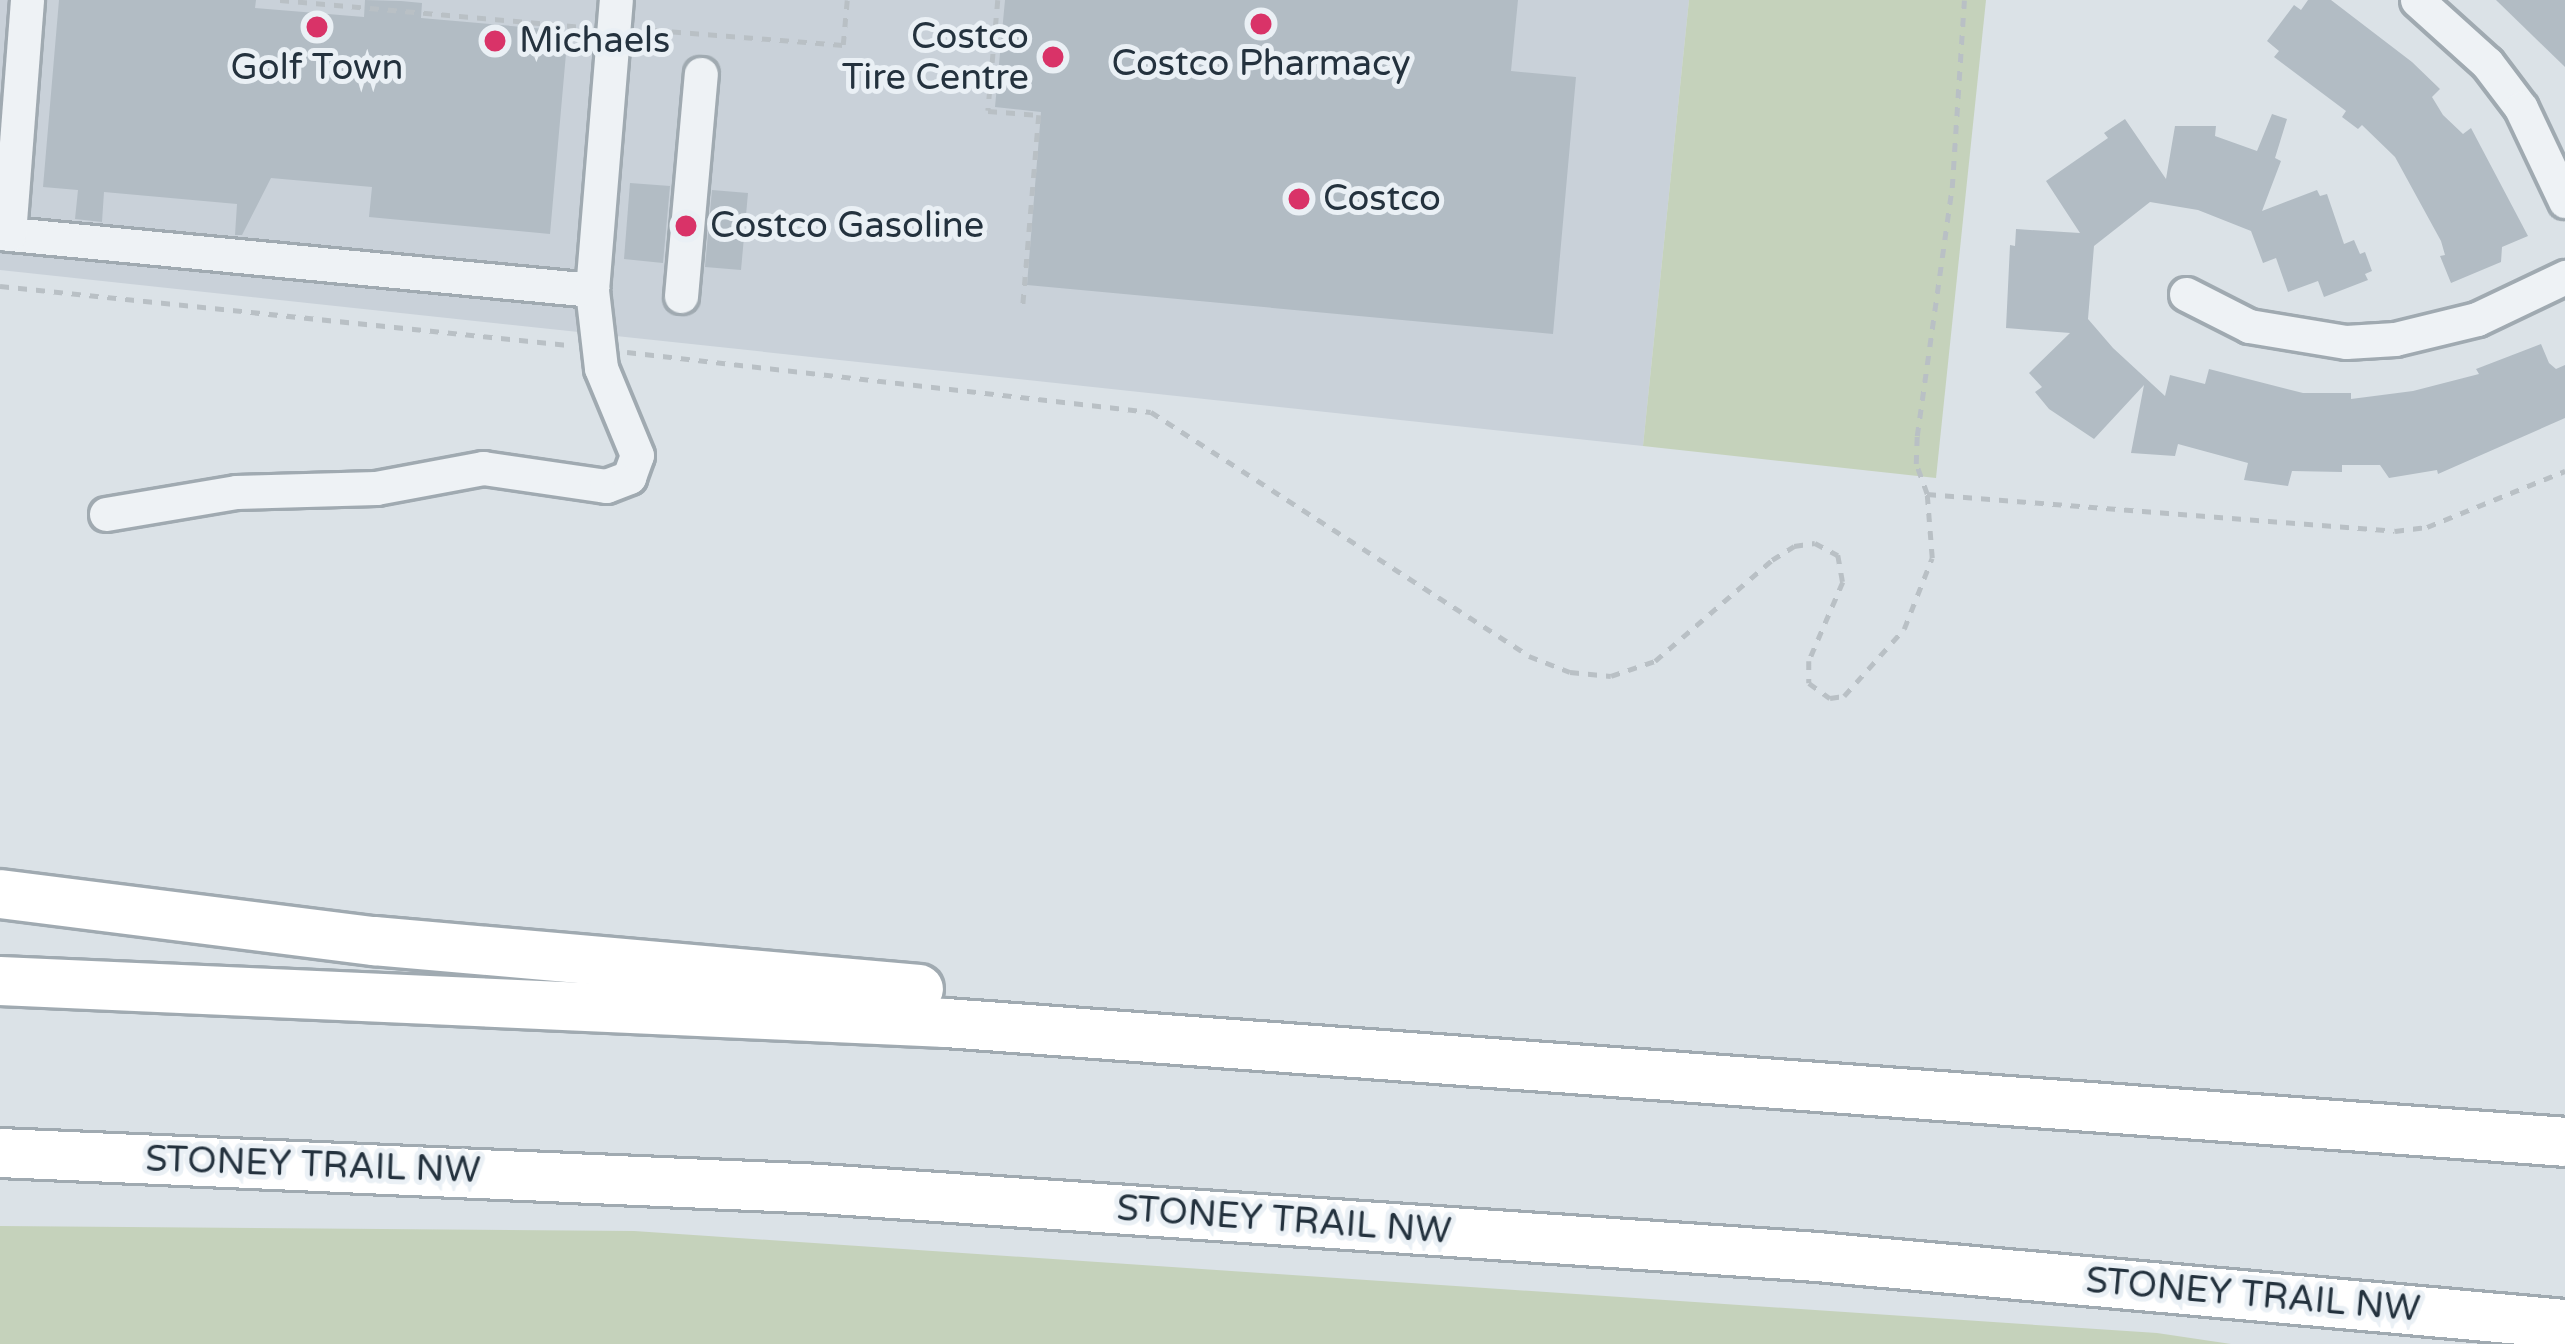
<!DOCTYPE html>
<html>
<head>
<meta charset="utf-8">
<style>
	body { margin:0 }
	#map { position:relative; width:2565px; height:1344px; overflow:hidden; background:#dbe2e7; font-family:"Varela Round",sans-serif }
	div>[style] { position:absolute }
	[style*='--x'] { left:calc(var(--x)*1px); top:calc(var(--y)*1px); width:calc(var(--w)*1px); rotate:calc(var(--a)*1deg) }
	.built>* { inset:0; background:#c9d1d9 }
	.green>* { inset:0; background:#c5d2bb }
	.building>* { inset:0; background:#b2bcc4 }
	.path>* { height:4.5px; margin-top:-2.25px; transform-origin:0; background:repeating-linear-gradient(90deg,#b9c0c5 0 9px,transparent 0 18px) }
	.roads { filter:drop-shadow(3px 0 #a0aab1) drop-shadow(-3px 0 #a0aab1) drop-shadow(0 3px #a0aab1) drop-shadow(0 -3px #a0aab1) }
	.minor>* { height:33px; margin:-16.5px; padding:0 16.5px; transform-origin:16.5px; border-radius:16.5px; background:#eef2f5 }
	.highway>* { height:48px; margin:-24px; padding:0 24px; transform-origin:24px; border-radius:24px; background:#fff }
	.dots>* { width:33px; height:33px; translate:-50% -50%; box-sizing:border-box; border:6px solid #eaf0f5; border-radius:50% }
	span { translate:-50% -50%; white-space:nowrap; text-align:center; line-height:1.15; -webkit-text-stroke:10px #eaf0f5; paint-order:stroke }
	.poi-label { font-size:36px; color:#24323e }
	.right { translate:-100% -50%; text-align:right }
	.left { translate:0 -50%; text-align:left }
	.street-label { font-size:36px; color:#24323e }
</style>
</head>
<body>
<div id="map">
	<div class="built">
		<i style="clip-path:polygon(0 0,1689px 0,1643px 446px,0 270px)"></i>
	</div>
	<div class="green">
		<i style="clip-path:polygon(1689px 0,1986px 0,1936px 478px,1643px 446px)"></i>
		<i style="clip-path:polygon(0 1226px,634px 1231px,2157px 1333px,2231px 1344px,0 1344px)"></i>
	</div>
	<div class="building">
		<i style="clip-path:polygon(59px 0,256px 0,255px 8px,364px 17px,365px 0,401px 1px,422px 3px,421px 18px,568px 31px,550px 234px,369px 217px,372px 187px,271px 178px,242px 235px,235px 235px,237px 204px,104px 192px,102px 222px,75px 219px,78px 190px,43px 187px)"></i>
		<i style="clip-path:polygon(1005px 0,1518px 0,1511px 71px,1576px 77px,1553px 334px,1027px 285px,1041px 112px,995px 107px)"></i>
		<i style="clip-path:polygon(2308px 0,2331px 0,2412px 62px,2440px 89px,2432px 97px,2443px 115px,2463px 134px,2471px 128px,2528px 236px,2502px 247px,2501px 262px,2451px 283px,2440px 256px,2445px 255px,2441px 241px,2395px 157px,2362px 125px,2358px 129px,2342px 117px,2346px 111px,2274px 57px,2279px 51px,2267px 41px,2294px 5px,2301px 10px)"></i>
		<i style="clip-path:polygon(2496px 0,2565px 0,2565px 67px)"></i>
		<i style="clip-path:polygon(2272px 114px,2287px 119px,2275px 158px,2281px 161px,2262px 211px,2317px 190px,2320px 196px,2327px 194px,2344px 244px,2354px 240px,2360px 254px,2365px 252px,2372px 271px,2365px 274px,2368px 280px,2324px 297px,2318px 281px,2288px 292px,2276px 258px,2263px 263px,2251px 231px,2198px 210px,2150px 202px,2094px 246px,2088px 319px,2113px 348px,2165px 396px,2170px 375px,2205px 384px,2209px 369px,2303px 393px,2351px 393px,2351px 399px,2413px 391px,2479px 374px,2476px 369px,2541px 344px,2549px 363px,2556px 369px,2565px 365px,2565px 418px,2438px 474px,2437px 470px,2389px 478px,2380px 465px,2342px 465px,2342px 472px,2292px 471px,2288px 486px,2244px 480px,2248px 463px,2178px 444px,2175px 456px,2131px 453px,2144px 385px,2094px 439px,2049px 409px,2035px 392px,2042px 387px,2029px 373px,2070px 333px,2006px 328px,2010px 245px,2015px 246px,2016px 229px,2080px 233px,2046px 181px,2108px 138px,2104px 133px,2125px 119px,2166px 179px,2175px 126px,2216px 126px,2215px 136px,2257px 151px)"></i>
		<i style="clip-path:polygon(630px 183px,670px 186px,663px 263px,624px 259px)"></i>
		<i style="clip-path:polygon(712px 190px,748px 193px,741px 270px,705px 267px)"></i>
	</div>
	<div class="path">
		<i style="--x:280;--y:0;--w:304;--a:5.1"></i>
		<i style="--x:998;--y:0;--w:111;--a:95.1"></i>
		<i style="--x:988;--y:111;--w:51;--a:4.5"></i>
		<i style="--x:1039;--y:115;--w:191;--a:94.8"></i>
		<i style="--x:641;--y:44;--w:19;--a:-47"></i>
		<i style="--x:654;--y:30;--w:190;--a:4.5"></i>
		<i style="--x:843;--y:45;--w:45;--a:-84.9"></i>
		<i style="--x:0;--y:286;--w:571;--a:5.93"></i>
		<i style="--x:627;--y:352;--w:527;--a:6.53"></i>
		<i style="--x:1151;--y:412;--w:450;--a:32.8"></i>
		<i style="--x:1529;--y:656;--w:44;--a:21.3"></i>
		<i style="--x:1570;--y:672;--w:41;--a:5.6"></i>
		<i style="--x:1611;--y:676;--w:46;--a:-18.8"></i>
		<i style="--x:1655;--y:661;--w:155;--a:-40.8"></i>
		<i style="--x:1772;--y:560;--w:26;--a:-32"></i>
		<i style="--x:1794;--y:546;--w:21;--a:-8"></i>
		<i style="--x:1815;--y:543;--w:26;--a:28"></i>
		<i style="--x:1838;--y:555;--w:27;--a:80"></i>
		<i style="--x:1843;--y:582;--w:86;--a:113.3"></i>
		<i style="--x:1809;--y:661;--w:22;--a:90"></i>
		<i style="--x:1809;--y:683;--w:26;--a:36"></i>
		<i style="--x:1830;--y:698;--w:14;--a:-8"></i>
		<i style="--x:1844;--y:696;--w:90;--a:-48.2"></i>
		<i style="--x:1904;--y:629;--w:76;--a:-68.5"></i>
		<i style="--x:1932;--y:558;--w:64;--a:-94.5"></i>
		<i style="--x:1927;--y:494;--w:32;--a:-110"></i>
		<i style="--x:1916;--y:464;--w:28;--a:-88"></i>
		<i style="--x:1917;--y:436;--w:250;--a:-82"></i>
		<i style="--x:1952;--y:188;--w:188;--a:-86.3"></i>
		<i style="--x:1927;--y:494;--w:469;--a:4.5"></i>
		<i style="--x:2395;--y:531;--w:32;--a:-7"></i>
		<i style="--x:2427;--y:527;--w:149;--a:-22.1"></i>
	</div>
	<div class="roads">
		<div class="minor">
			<i style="--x:2417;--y:0;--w:94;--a:42"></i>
			<i style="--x:2487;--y:63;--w:56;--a:52.9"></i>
			<i style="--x:2521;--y:108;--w:103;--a:64.7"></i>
			<i style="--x:0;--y:233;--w:595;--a:5.5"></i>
			<i style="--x:9;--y:234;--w:235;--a:-85.6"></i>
			<i style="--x:2186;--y:294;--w:71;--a:26.9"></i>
			<i style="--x:2249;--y:326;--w:98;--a:9.4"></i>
			<i style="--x:2346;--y:342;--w:49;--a:-3.5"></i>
			<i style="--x:2395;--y:339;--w:84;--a:-13.7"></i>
			<i style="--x:2477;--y:319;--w:98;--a:-25.5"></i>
			<i style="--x:681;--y:296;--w:223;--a:-84.9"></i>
			<i style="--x:106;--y:514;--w:132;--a:-9.6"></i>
			<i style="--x:236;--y:492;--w:140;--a:-1.6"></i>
			<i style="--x:376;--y:488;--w:109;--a:-10.6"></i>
			<i style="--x:483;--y:468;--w:124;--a:8.3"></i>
			<i style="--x:606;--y:486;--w:25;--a:-21"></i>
			<i style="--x:629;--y:477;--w:23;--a:-70"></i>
			<i style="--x:637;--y:455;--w:94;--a:-112.5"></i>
			<i style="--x:601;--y:368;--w:79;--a:-96.6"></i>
			<i style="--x:592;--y:290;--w:291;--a:-85.3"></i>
		</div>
		<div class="highway">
			<i style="--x:0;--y:894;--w:377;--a:7.2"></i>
			<i style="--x:374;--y:941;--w:547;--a:5.03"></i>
			<i style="--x:0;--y:981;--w:947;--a:2.54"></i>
			<i style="--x:946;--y:1023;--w:1623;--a:4.2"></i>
			<i style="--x:0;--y:1153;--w:821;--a:2.51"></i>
			<i style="--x:820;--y:1189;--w:999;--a:3.9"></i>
			<i style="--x:1817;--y:1257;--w:751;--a:5.12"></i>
		</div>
	</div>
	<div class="dots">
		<i style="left:1261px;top:24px;background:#d93368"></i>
		<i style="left:317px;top:27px;background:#d93368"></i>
		<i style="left:495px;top:41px;background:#d93368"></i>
		<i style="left:1053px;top:57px;background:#d93368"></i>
		<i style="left:1299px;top:199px;background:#d93368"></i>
		<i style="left:686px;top:226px;background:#d93368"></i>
	</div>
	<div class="poi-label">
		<span class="right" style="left:1029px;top:57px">Costco<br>Tire Centre</span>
		<span class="left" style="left:519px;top:41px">Michaels</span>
		<span style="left:1261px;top:64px">Costco Pharmacy</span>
		<span style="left:317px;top:68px">Golf Town</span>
		<span class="left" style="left:1323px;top:199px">Costco</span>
		<span class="left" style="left:710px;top:226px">Costco Gasoline</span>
	</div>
	<div class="street-label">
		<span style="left:313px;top:1165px;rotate:2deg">STONEY TRAIL NW</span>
		<span style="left:1284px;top:1220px;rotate:4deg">STONEY TRAIL NW</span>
		<span style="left:2253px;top:1295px;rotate:5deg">STONEY TRAIL NW</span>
	</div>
</div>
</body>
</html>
